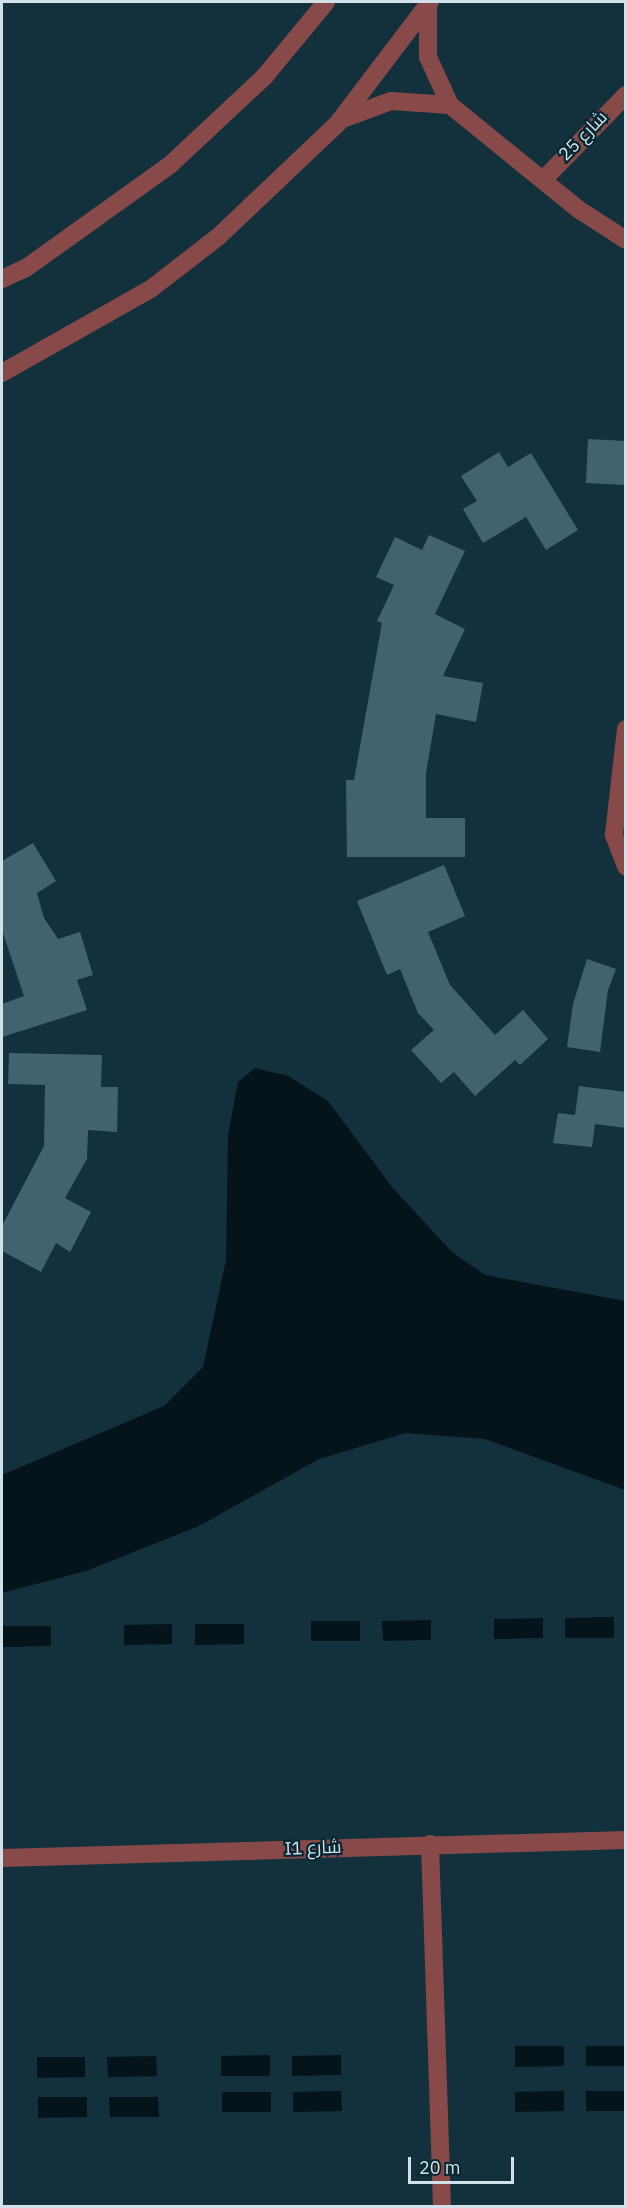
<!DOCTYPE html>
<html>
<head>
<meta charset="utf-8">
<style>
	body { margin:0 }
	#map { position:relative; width:627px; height:2208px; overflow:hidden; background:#13313d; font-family:"IBM Plex Sans",Cairo,sans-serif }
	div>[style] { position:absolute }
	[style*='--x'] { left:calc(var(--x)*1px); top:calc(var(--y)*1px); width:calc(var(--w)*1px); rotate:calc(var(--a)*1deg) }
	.water>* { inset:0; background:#05141b }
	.building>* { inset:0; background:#43626f }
	.minor>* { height:18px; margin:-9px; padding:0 9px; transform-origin:9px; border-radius:9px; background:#884a49 }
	span { translate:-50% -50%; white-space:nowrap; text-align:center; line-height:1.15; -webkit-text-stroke:4.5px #082733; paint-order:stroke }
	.street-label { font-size:18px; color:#d0e1e9 }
	.frame { position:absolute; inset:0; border:3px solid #d0e1e9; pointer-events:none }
	.scale { position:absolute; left:408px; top:2157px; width:106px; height:27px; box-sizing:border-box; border:3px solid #d0e1e9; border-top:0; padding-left:8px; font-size:18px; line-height:21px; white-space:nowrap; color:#d0e1e9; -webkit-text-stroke:4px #082733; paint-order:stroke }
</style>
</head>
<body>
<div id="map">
	<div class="water">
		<i style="clip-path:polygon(255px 1068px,288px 1076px,328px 1101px,392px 1187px,452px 1252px,485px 1275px,625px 1301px,625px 1490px,485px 1439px,406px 1433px,319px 1459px,199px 1526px,86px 1571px,2px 1593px,2px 1475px,164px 1406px,203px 1367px,226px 1260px,228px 1135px,238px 1082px)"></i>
		<i style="clip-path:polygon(614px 1617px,614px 1638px,565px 1638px,565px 1618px)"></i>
		<i style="clip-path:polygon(543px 1618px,543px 1638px,494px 1639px,494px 1619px)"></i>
		<i style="clip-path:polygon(431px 1620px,431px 1640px,383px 1641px,382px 1621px)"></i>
		<i style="clip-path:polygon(311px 1621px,360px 1621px,360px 1641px,311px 1641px)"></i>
		<i style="clip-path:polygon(172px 1624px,172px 1644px,124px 1645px,124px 1625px)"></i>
		<i style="clip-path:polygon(195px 1624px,244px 1624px,244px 1644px,195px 1645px)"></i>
		<i style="clip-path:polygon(3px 1626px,51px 1626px,51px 1646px,3px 1647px)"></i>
		<i style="clip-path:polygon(515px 2046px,564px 2046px,564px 2066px,515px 2067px)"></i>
		<i style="clip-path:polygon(586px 2046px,625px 2046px,625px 2066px,586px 2066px)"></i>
		<i style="clip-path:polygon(270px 2055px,270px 2076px,221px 2076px,221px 2056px)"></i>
		<i style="clip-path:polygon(341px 2055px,341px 2075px,292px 2076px,292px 2056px)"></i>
		<i style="clip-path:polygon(156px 2056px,157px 2076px,108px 2077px,107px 2057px)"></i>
		<i style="clip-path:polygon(37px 2057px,85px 2057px,85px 2077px,37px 2078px)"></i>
		<i style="clip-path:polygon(341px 2091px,342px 2111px,293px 2112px,293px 2092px)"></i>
		<i style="clip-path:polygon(564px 2091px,564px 2111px,515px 2112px,515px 2092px)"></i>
		<i style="clip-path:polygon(586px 2091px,625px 2091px,625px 2111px,586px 2111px)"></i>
		<i style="clip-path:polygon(222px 2092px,271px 2092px,271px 2112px,222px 2112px)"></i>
		<i style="clip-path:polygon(38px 2097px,87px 2097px,87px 2117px,38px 2118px)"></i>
		<i style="clip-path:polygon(109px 2097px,158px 2097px,159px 2117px,110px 2117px)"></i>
	</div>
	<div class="building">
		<i style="clip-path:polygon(588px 439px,626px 441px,626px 485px,586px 483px)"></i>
		<i style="clip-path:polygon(499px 452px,508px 467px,531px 453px,578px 530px,546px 550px,526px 517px,483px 543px,463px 509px,477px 501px,461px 476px)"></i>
		<i style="clip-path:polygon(429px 535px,465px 551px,435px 614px,465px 629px,443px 676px,483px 683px,476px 722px,436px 714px,426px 773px,426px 818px,465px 818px,465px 857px,347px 857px,346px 780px,354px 780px,382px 623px,377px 621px,394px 585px,376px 577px,395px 537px,422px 550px)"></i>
		<i style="clip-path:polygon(33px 843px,56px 881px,37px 893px,44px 918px,58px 939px,80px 932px,93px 975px,77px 980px,87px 1010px,2px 1037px,2px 1004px,24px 996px,2px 930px,2px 861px)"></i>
		<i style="clip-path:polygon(444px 865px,465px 916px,428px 932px,450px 985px,495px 1035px,523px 1010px,548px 1039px,520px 1065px,515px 1060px,475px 1096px,454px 1072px,441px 1083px,411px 1050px,434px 1030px,418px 1013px,400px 969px,387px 975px,357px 901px)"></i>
		<i style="clip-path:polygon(587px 959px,616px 969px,608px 990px,600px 1052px,567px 1047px,573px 1004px)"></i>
		<i style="clip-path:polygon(9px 1053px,102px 1055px,101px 1087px,118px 1087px,117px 1132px,88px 1130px,87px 1159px,65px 1198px,91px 1212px,70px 1252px,56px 1243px,41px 1272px,2px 1251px,2px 1226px,44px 1146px,45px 1085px,8px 1084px)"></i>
		<i style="clip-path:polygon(579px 1086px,626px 1092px,626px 1128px,595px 1124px,592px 1147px,553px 1143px,558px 1113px,575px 1115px)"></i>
	</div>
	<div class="minor">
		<i style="--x:428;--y:7;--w:50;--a:90"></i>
		<i style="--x:428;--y:57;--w:53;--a:65.4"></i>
		<i style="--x:450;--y:105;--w:165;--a:39.1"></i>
		<i style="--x:578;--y:209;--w:57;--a:32.9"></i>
		<i style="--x:345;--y:118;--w:49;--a:-20.3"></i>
		<i style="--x:391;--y:101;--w:59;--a:3.9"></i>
		<i style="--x:543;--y:180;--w:119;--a:-45.7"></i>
		<i style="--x:2;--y:279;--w:26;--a:-25"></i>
		<i style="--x:26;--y:268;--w:178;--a:-35.6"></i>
		<i style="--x:171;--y:164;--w:129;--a:-43.1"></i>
		<i style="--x:265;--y:76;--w:96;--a:-50.5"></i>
		<i style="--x:2;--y:373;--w:172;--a:-29.5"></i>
		<i style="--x:152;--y:288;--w:83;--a:-37.7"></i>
		<i style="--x:218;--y:237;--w:166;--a:-43.5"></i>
		<i style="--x:338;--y:123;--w:152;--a:-52.8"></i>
		<i style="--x:626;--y:729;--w:107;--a:96.5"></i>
		<i style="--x:614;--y:835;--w:34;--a:69"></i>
		<i style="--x:430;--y:1844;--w:362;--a:88.1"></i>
		<i style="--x:2;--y:1858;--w:624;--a:-1.65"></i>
	</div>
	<div class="street-label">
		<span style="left:583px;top:136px;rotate:-46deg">شارع 25</span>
		<span style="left:313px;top:1848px;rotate:-2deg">I1 شارع</span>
	</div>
	<div class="frame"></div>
	<div class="scale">20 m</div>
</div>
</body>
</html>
